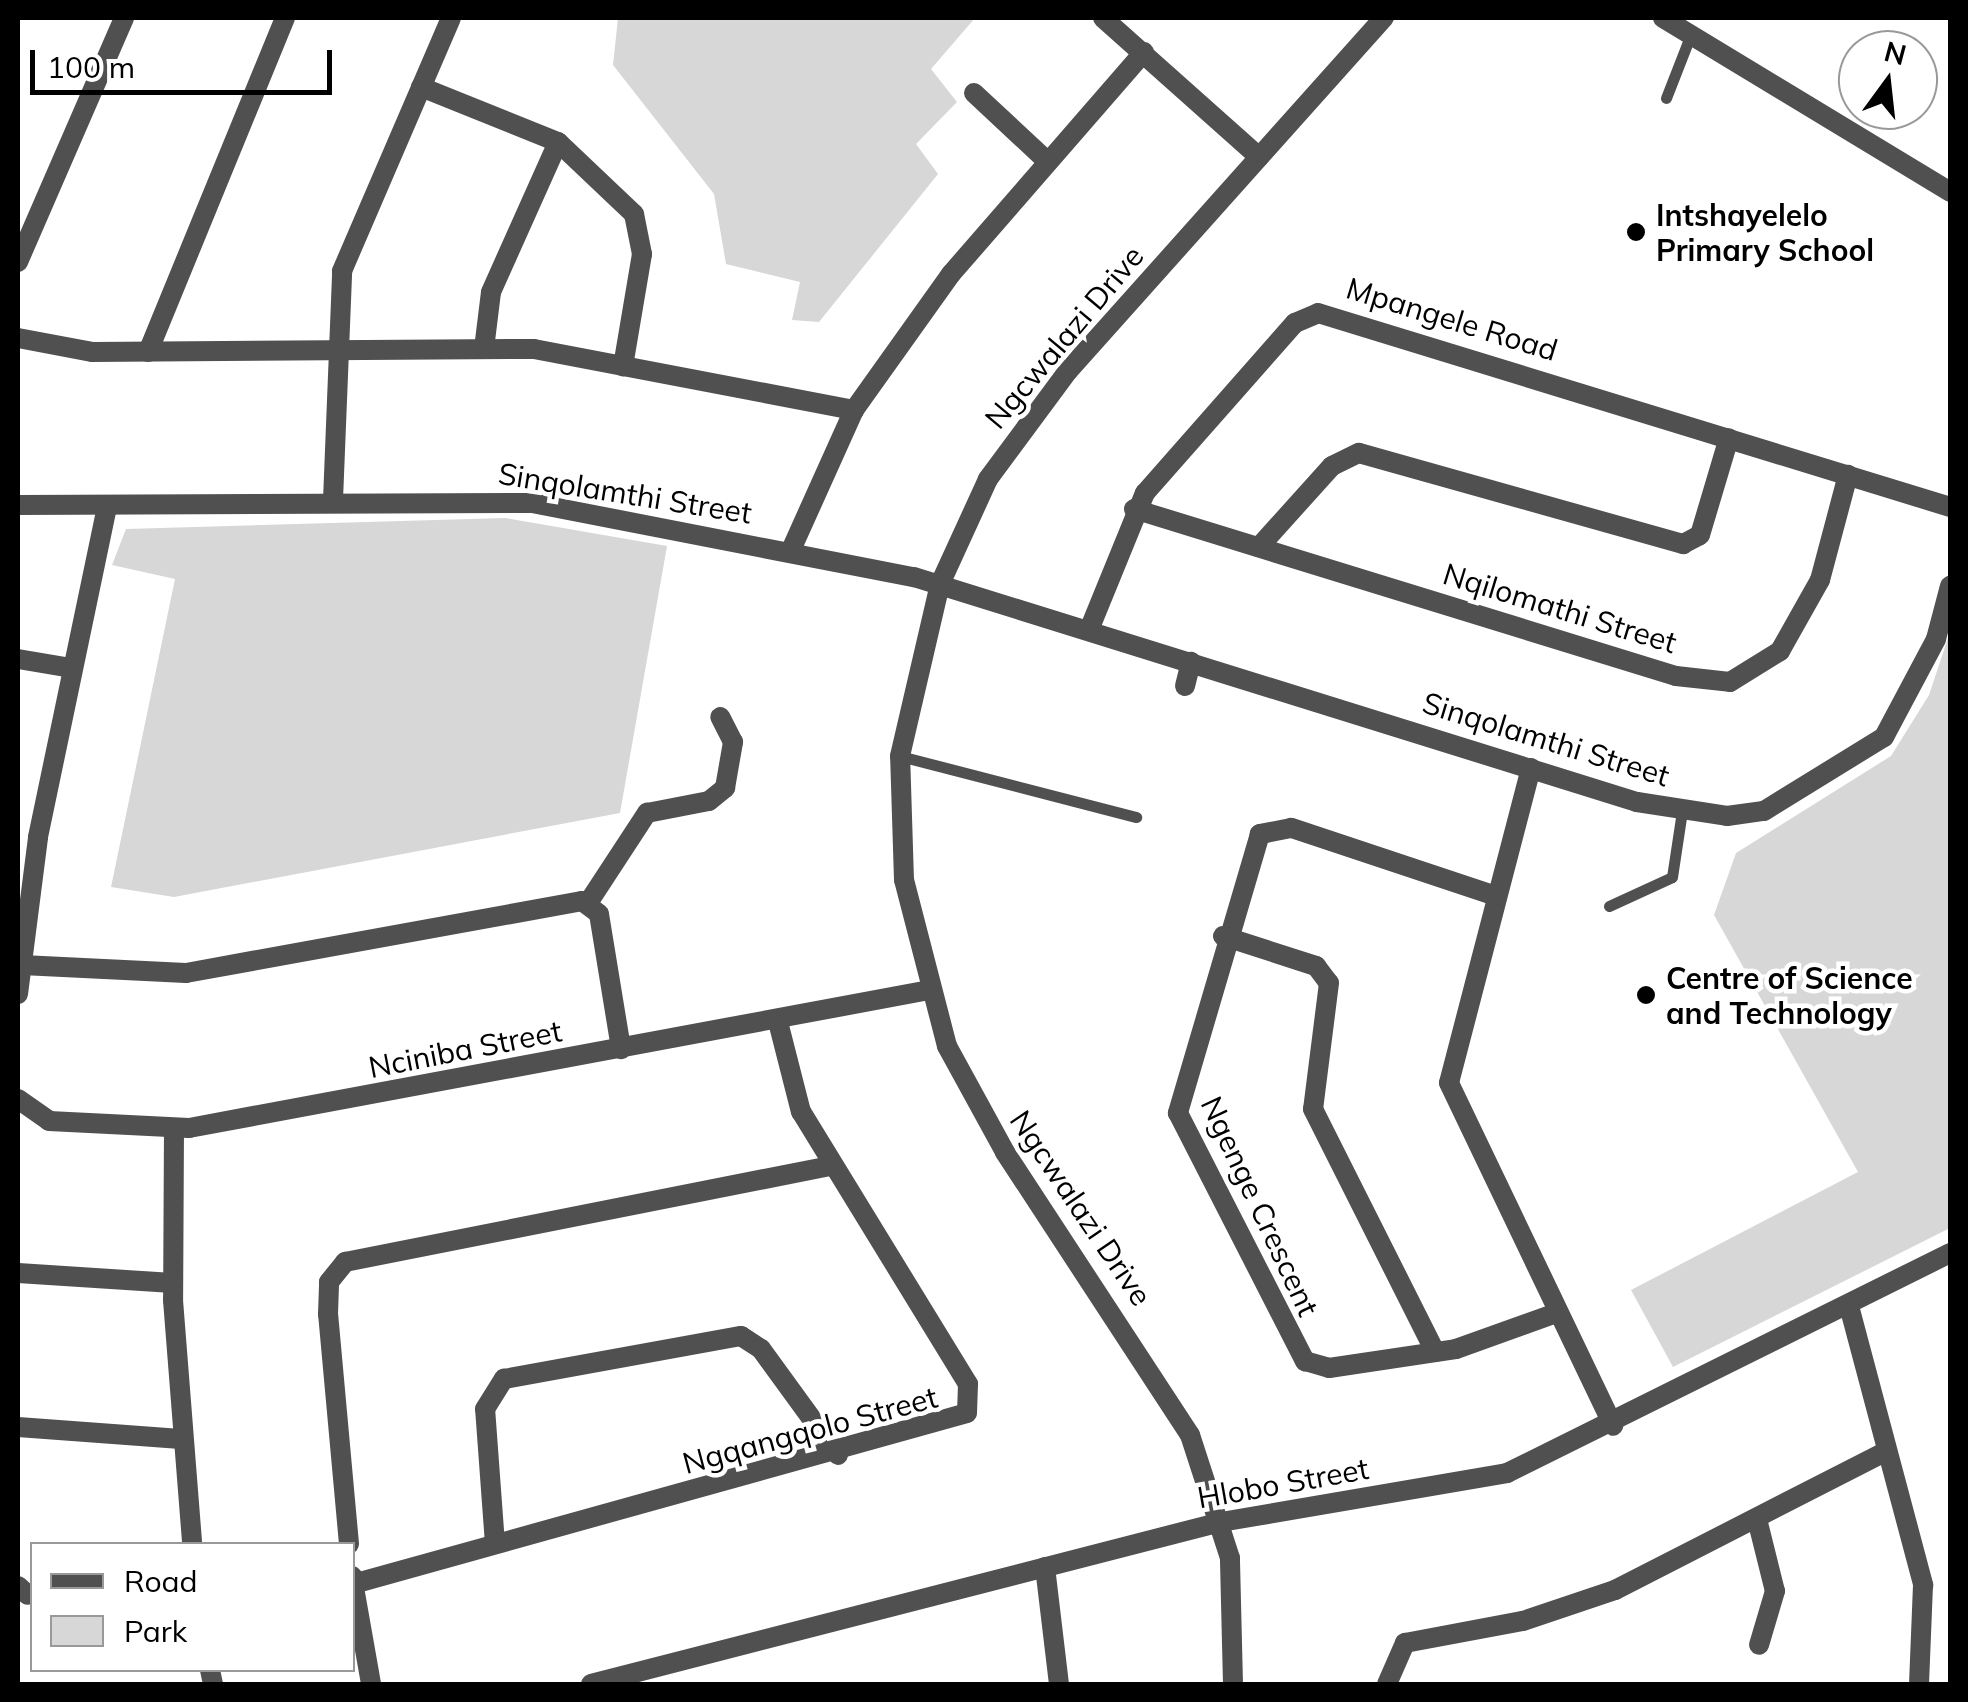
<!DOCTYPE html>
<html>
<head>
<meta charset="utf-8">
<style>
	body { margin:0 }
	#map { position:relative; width:1968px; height:1702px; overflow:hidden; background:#fff; font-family:Mulish,sans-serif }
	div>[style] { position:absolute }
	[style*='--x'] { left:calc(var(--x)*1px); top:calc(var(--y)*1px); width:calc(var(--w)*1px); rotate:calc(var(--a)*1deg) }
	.green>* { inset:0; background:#d7d7d7 }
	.lane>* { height:11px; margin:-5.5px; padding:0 5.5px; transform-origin:5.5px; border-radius:5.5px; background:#505050 }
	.street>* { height:20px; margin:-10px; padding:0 10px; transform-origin:10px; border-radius:10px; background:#505050 }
	.dots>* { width:28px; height:28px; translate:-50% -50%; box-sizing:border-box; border:5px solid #fff; border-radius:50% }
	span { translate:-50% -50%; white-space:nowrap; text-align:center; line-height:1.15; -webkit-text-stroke:9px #fff; paint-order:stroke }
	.poi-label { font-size:30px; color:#000; font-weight:700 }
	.left { translate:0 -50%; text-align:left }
	.street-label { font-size:30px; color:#000 }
	.frame { position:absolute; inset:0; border:20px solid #000; pointer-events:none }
	.legend { position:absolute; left:30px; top:1542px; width:325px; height:130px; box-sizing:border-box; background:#fff; border:2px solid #999; margin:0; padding:12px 18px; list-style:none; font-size:30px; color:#000 }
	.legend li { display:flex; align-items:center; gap:20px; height:50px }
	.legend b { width:50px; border:2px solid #999 }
	.north { position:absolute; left:1838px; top:30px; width:100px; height:100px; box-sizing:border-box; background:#fff; border:2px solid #999; border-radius:50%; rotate:15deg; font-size:28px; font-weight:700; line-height:40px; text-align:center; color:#000 }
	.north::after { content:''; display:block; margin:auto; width:35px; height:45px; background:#000; clip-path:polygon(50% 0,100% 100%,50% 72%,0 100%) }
	.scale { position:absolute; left:30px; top:50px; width:302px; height:45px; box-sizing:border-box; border:5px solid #000; border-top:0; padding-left:12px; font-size:30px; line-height:35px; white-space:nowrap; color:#000; -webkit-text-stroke:8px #fff; paint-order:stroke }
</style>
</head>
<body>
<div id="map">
	<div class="green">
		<i style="clip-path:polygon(618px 18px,975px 18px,931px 69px,957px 102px,916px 144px,938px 174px,819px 322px,792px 320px,800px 282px,726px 264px,714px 194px,613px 65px)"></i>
		<i style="clip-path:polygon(505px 518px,667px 546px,620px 813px,174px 897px,111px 887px,175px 579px,112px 565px,126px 529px)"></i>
		<i style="clip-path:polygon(1950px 632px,1950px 1228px,1673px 1367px,1631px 1290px,1858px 1172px,1714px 915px,1736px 853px,1891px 756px,1929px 695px)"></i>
	</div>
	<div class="lane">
		<i style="--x:1666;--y:98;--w:69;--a:-68.7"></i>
		<i style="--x:900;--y:756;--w:244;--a:14.5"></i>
		<i style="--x:1609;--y:906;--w:69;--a:-24.7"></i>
		<i style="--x:1672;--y:877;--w:67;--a:-81.4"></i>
	</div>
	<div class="street">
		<i style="--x:1103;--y:18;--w:209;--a:41.7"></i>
		<i style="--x:1663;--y:18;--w:336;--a:31.2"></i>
		<i style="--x:421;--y:87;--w:148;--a:21.9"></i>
		<i style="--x:558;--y:142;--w:105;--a:43.5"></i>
		<i style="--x:634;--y:214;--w:41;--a:78.7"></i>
		<i style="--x:642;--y:254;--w:114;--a:99.6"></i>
		<i style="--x:974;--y:93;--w:101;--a:43"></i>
		<i style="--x:18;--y:262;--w:266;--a:-66.5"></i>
		<i style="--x:18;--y:338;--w:75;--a:10.7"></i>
		<i style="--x:92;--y:352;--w:442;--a:-0.4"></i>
		<i style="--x:534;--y:349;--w:326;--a:10.8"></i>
		<i style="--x:484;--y:349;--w:57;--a:-83"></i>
		<i style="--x:491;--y:292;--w:164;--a:-65.9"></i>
		<i style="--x:148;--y:352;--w:361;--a:-67.7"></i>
		<i style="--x:333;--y:500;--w:229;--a:-87.7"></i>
		<i style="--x:342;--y:271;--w:275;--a:-66.7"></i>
		<i style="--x:18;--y:505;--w:514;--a:-0.22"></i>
		<i style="--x:532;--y:503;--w:389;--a:11"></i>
		<i style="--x:914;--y:577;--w:757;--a:17.29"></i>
		<i style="--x:1637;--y:802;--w:91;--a:8.8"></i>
		<i style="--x:1727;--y:816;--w:37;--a:-8"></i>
		<i style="--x:1764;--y:811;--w:141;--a:-31.7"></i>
		<i style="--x:1884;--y:737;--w:111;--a:-62"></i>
		<i style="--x:1936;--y:639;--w:55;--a:-75.2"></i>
		<i style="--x:1134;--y:509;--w:567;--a:17.13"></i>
		<i style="--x:1676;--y:676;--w:54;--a:6.3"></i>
		<i style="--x:1730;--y:682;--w:59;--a:-31.8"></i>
		<i style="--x:1780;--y:651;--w:81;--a:-60.6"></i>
		<i style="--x:1820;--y:580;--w:109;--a:-75.1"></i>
		<i style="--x:1259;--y:547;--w:109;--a:-48"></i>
		<i style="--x:1332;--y:466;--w:30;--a:-26"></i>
		<i style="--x:1359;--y:453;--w:337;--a:15.7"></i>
		<i style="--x:1683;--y:544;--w:19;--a:-28"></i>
		<i style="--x:1700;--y:535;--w:101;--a:-73.4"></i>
		<i style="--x:791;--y:550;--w:154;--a:-65.8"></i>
		<i style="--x:854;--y:410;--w:167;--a:-54.5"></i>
		<i style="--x:951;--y:274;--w:294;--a:-49"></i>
		<i style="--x:1089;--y:630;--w:148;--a:-67.8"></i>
		<i style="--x:1145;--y:493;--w:227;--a:-48.6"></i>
		<i style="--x:1295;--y:323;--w:25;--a:-23"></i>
		<i style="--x:1318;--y:313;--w:661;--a:17.06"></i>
		<i style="--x:18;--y:659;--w:54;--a:9.6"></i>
		<i style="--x:1185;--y:686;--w:25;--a:-76"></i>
		<i style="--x:1531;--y:768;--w:325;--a:104.6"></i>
		<i style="--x:1449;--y:1083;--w:380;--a:64.4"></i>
		<i style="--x:1496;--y:896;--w:216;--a:-161.6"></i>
		<i style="--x:1291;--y:828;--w:32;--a:169"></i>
		<i style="--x:1260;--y:834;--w:291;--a:106.4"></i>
		<i style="--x:1178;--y:1113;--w:279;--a:62.9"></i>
		<i style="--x:1305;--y:1361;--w:25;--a:16"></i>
		<i style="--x:1329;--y:1368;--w:128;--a:-8.5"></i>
		<i style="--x:1456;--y:1349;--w:104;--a:-19.7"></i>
		<i style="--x:588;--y:903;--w:108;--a:-56.8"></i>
		<i style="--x:647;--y:813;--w:63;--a:-11"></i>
		<i style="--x:709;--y:801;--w:21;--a:-39"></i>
		<i style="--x:725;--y:788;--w:47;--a:-80.1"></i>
		<i style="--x:733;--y:742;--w:28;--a:-117"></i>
		<i style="--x:1223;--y:936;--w:98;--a:17.9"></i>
		<i style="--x:1316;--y:966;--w:21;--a:53"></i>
		<i style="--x:1329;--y:983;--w:127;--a:97.2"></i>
		<i style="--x:1313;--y:1109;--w:272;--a:63.3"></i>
		<i style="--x:22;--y:965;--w:164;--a:2.8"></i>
		<i style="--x:186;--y:973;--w:402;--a:-10.3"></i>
		<i style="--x:582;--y:901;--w:21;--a:37"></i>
		<i style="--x:599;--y:914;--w:137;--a:80.7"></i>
		<i style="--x:18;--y:994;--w:158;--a:-82.7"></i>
		<i style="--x:38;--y:837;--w:336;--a:-78.2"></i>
		<i style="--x:18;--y:1099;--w:38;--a:35"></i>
		<i style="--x:49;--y:1121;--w:140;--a:2.9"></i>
		<i style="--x:189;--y:1128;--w:753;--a:-10.56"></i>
		<i style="--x:174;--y:1128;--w:172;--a:90.3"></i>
		<i style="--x:173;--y:1300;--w:245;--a:85.5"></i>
		<i style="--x:18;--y:1273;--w:155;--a:3.7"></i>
		<i style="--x:1849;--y:1306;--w:289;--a:75.1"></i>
		<i style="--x:1923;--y:1585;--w:99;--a:92.3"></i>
		<i style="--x:18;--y:1427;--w:163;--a:4.2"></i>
		<i style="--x:1757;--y:1519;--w:74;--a:76"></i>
		<i style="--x:1775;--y:1591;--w:56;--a:106.5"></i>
		<i style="--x:349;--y:1544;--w:231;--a:-95.2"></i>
		<i style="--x:328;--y:1314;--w:32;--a:-88"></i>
		<i style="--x:329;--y:1282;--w:26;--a:-51"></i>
		<i style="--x:345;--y:1262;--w:492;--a:-11.2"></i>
		<i style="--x:495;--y:1544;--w:135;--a:-94.2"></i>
		<i style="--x:485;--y:1409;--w:36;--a:-58"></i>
		<i style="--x:504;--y:1379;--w:241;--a:-10.3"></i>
		<i style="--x:741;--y:1336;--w:24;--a:33"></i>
		<i style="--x:761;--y:1349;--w:131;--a:54"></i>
		<i style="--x:1045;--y:1567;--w:118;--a:83.2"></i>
		<i style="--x:352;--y:1576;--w:110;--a:80"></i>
		<i style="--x:353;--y:1584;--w:637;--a:-15.56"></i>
		<i style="--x:967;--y:1413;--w:29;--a:-88"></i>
		<i style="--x:968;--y:1384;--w:319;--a:-121.5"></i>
		<i style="--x:801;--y:1112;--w:93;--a:-104.3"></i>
		<i style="--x:18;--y:1586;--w:13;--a:42"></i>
		<i style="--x:210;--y:1670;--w:14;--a:78"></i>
		<i style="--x:591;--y:1684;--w:650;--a:-14.42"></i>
		<i style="--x:1221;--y:1522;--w:290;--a:-9.7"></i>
		<i style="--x:1507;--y:1473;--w:495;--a:-26.4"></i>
		<i style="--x:1233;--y:1684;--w:126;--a:-91.4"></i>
		<i style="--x:1230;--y:1558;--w:129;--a:-108"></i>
		<i style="--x:1190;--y:1435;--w:338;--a:-123.2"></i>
		<i style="--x:1005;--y:1152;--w:121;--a:-118.7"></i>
		<i style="--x:947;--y:1046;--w:171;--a:-104.5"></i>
		<i style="--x:904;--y:880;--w:124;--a:-91.8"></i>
		<i style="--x:900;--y:756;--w:177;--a:-76.9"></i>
		<i style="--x:940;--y:584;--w:115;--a:-65.4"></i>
		<i style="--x:988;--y:479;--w:134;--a:-53.5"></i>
		<i style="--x:1068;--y:371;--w:474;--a:-48.2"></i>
		<i style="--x:1387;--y:1684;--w:45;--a:-66.3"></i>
		<i style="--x:1405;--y:1643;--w:120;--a:-10.6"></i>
		<i style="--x:1523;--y:1621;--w:97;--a:-18.6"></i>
		<i style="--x:1615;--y:1590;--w:305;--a:-27.1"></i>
	</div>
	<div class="dots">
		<i style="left:1636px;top:232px;background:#000"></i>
		<i style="left:1646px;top:995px;background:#000"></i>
	</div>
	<div class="poi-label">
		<span class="left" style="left:1656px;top:232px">Intshayelelo<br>Primary School</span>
		<span class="left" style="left:1666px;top:995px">Centre of Science<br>and Technology</span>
	</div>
	<div class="street-label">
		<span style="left:1452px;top:319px;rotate:17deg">Mpangele Road</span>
		<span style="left:1064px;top:337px;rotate:-50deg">Ngcwalazi Drive</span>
		<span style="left:625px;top:493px;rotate:9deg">Sinqolamthi Street</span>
		<span style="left:1560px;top:608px;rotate:17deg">Nqilomathi Street</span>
		<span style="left:1546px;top:739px;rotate:17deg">Sinqolamthi Street</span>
		<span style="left:465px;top:1049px;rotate:-11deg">Nciniba Street</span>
		<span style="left:1260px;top:1206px;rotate:65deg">Ngenge Crescent</span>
		<span style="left:1081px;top:1208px;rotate:56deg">Ngcwalazi Drive</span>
		<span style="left:810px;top:1430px;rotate:-15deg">Ngqangqolo Street</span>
		<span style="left:1283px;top:1483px;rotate:-10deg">Hlobo Street</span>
	</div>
	<div class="frame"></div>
	<ul class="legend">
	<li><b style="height:12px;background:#505050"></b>Road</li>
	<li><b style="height:28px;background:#d7d7d7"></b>Park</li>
	</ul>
	<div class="north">N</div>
	<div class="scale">100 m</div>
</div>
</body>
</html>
